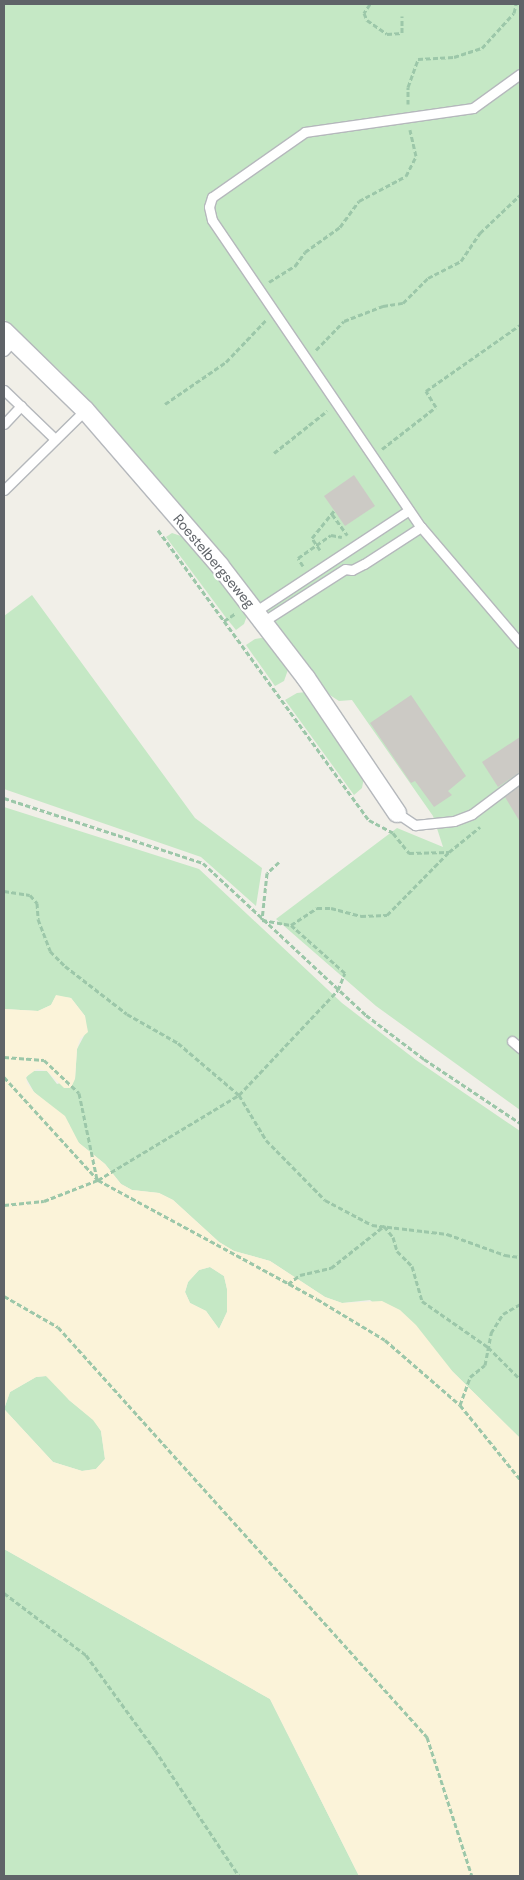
<!DOCTYPE html>
<html>
<head>
<meta charset="utf-8">
<style>
	body { margin:0 }
	#map { position:relative; width:524px; height:1880px; overflow:hidden; background:#f1efe8; font-family:"DM Sans",sans-serif }
	div>[style] { position:absolute }
	[style*='--x'] { left:calc(var(--x)*1px); top:calc(var(--y)*1px); width:calc(var(--w)*1px); rotate:calc(var(--a)*1deg) }
	.green>* { inset:0; background:#c5e8c5 }
	.sand>* { inset:0; background:#fbf3d9 }
	.building>* { inset:0; background:#cccac5 }
	.path>* { height:3px; margin-top:-1.5px; transform-origin:0; background:repeating-linear-gradient(90deg,#9cc7a9 0 5px,transparent 0 7.5px) }
	.roads { filter:drop-shadow(1px 0 #b5b8bc) drop-shadow(-1px 0 #b5b8bc) drop-shadow(0 1px #b5b8bc) drop-shadow(0 -1px #b5b8bc) }
	.lane>* { height:9px; margin:-4.5px; padding:0 4.5px; transform-origin:4.5px; border-radius:4.5px; background:#fff }
	.street>* { height:18px; margin:-9px; padding:0 9px; transform-origin:9px; border-radius:9px; background:#fff }
	span { translate:-50% -50%; white-space:nowrap; text-align:center; line-height:1.15; -webkit-text-stroke:4.5px #fff; paint-order:stroke }
	.street-label { font-size:14px; color:#5f6368 }
	.frame { position:absolute; inset:0; border:5px solid #5f6368; pointer-events:none }
</style>
</head>
<body>
<div id="map">
	<div class="green">
		<i style="clip-path:polygon(4px 4px,520px 4px,520px 1110px,376px 1006px,276px 919px,397px 828px,443px 847px,433px 816px,352px 700px,339px 701px,322px 690px,129px 447px,62px 373px,4px 319px)"></i>
		<i style="clip-path:polygon(172px 533px,184px 537px,248px 613px,244px 624px,236px 630px,227px 619px,166px 537px)"></i>
		<i style="clip-path:polygon(32px 595px,195px 818px,262px 868px,256px 906px,201px 857px,4px 789px,4px 616px)"></i>
		<i style="clip-path:polygon(267px 637px,289px 667px,284px 681px,275px 686px,246px 645px,255px 639px)"></i>
		<i style="clip-path:polygon(306px 692px,364px 777px,362px 788px,354px 795px,285px 700px,297px 693px)"></i>
		<i style="clip-path:polygon(4px 807px,199px 869px,342px 1003px,416px 1060px,520px 1131px,520px 1438px,453px 1372px,370px 1300px,342px 1303px,325px 1297px,270px 1261px,234px 1251px,219px 1242px,173px 1200px,159px 1193px,132px 1190px,121px 1184px,105px 1164px,79px 1143px,71px 1133px,69px 1124px,34px 1092px,26px 1078px,31px 1071px,47px 1071px,57px 1084px,75px 1079px,77px 1049px,86px 1032px,85px 1016px,71px 998px,56px 996px,51px 1005px,38px 1011px,4px 1009px)"></i>
		<i style="clip-path:polygon(210px 1267px,224px 1276px,227px 1289px,227px 1312px,219px 1329px,206px 1311px,190px 1303px,185px 1292px,188px 1282px,199px 1270px)"></i>
		<i style="clip-path:polygon(46px 1376px,53px 1379px,69px 1400px,94px 1420px,101px 1431px,105px 1459px,96px 1469px,82px 1471px,53px 1462px,4px 1409px,10px 1392px,36px 1377px)"></i>
		<i style="clip-path:polygon(4px 1549px,270px 1699px,359px 1876px,4px 1876px)"></i>
	</div>
	<div class="sand">
		<i style="clip-path:polygon(evenodd,56px 995px,71px 998px,85px 1016px,88px 1032px,80px 1039px,77px 1049px,75px 1079px,71px 1088px,64px 1088px,47px 1071px,37px 1069px,26px 1077px,27px 1083px,34px 1092px,65px 1116px,79px 1143px,105px 1164px,121px 1184px,132px 1190px,159px 1193px,173px 1200px,219px 1242px,234px 1251px,270px 1261px,325px 1297px,342px 1303px,382px 1301px,400px 1310px,416px 1325px,453px 1372px,520px 1438px,520px 1876px,359px 1876px,270px 1699px,4px 1549px,4px 1009px,38px 1011px,51px 1005px,56px 995px,210px 1267px,224px 1276px,227px 1289px,227px 1312px,219px 1329px,206px 1311px,190px 1303px,185px 1292px,188px 1282px,199px 1270px,210px 1267px,56px 995px,46px 1376px,69px 1400px,93px 1420px,101px 1431px,105px 1459px,96px 1469px,82px 1471px,53px 1462px,4px 1409px,10px 1392px,36px 1377px,46px 1376px)"></i>
	</div>
	<div class="building">
		<i style="clip-path:polygon(354px 475px,375px 506px,345px 526px,324px 496px)"></i>
		<i style="clip-path:polygon(411px 695px,466px 776px,448px 791px,452px 795px,434px 807px,415px 781px,411px 783px,370px 723px)"></i>
		<i style="clip-path:polygon(520px 737px,520px 772px,498px 787px,482px 762px)"></i>
		<i style="clip-path:polygon(520px 786px,520px 822px,505px 797px)"></i>
	</div>
	<div class="path">
		<i style="--x:370;--y:4;--w:11;--a:124"></i>
		<i style="--x:364;--y:13;--w:8;--a:67"></i>
		<i style="--x:367;--y:20;--w:24;--a:35"></i>
		<i style="--x:387;--y:34;--w:15;--a:-4"></i>
		<i style="--x:402;--y:33;--w:17;--a:-90"></i>
		<i style="--x:408;--y:104;--w:17;--a:-90"></i>
		<i style="--x:408;--y:87;--w:30;--a:-70"></i>
		<i style="--x:418;--y:59;--w:36;--a:-3"></i>
		<i style="--x:454;--y:57;--w:29;--a:-18"></i>
		<i style="--x:482;--y:48;--w:47;--a:-47.6"></i>
		<i style="--x:514;--y:13;--w:9;--a:-77"></i>
		<i style="--x:269;--y:282;--w:31;--a:-32"></i>
		<i style="--x:295;--y:266;--w:17;--a:-54"></i>
		<i style="--x:305;--y:252;--w:43;--a:-35.5"></i>
		<i style="--x:340;--y:227;--w:32;--a:-54"></i>
		<i style="--x:359;--y:201;--w:53;--a:-28"></i>
		<i style="--x:406;--y:176;--w:22;--a:-63"></i>
		<i style="--x:416;--y:156;--w:27;--a:-103"></i>
		<i style="--x:316;--y:350;--w:40;--a:-46"></i>
		<i style="--x:344;--y:321;--w:42;--a:-21"></i>
		<i style="--x:383;--y:306;--w:20;--a:-9"></i>
		<i style="--x:403;--y:303;--w:35;--a:-45"></i>
		<i style="--x:428;--y:278;--w:37;--a:-27"></i>
		<i style="--x:461;--y:261;--w:34;--a:-56"></i>
		<i style="--x:480;--y:233;--w:55;--a:-43.5"></i>
		<i style="--x:165;--y:404;--w:74;--a:-34.5"></i>
		<i style="--x:226;--y:362;--w:58;--a:-46.4"></i>
		<i style="--x:382;--y:449;--w:68;--a:-37.9"></i>
		<i style="--x:436;--y:407;--w:19;--a:-122"></i>
		<i style="--x:426;--y:391;--w:115;--a:-35.1"></i>
		<i style="--x:274;--y:453;--w:68;--a:-38.4"></i>
		<i style="--x:332;--y:514;--w:26;--a:54"></i>
		<i style="--x:158;--y:530;--w:359;--a:54"></i>
		<i style="--x:369;--y:820;--w:27;--a:28"></i>
		<i style="--x:393;--y:833;--w:26;--a:51"></i>
		<i style="--x:409;--y:853;--w:40;--a:-1.4"></i>
		<i style="--x:320;--y:550;--w:14;--a:-124"></i>
		<i style="--x:312;--y:538;--w:35;--a:-51"></i>
		<i style="--x:303;--y:566;--w:9;--a:-122"></i>
		<i style="--x:298;--y:558;--w:40;--a:-34.9"></i>
		<i style="--x:331;--y:535;--w:11;--a:10"></i>
		<i style="--x:224;--y:621;--w:14;--a:-34"></i>
		<i style="--x:4;--y:798;--w:209;--a:18.1"></i>
		<i style="--x:203;--y:863;--w:223;--a:43"></i>
		<i style="--x:366;--y:1015;--w:73;--a:37.2"></i>
		<i style="--x:424;--y:1059;--w:115;--a:33.7"></i>
		<i style="--x:279;--y:862;--w:16;--a:137"></i>
		<i style="--x:267;--y:873;--w:47;--a:96.1"></i>
		<i style="--x:262;--y:920;--w:29;--a:10"></i>
		<i style="--x:291;--y:925;--w:31;--a:-33"></i>
		<i style="--x:317;--y:908;--w:14;--a:0"></i>
		<i style="--x:331;--y:908;--w:31;--a:15"></i>
		<i style="--x:361;--y:916;--w:26;--a:-2"></i>
		<i style="--x:387;--y:915;--w:88;--a:-45.5"></i>
		<i style="--x:449;--y:852;--w:40;--a:-39"></i>
		<i style="--x:4;--y:891;--w:26;--a:9"></i>
		<i style="--x:30;--y:895;--w:11;--a:49"></i>
		<i style="--x:37;--y:903;--w:16;--a:86"></i>
		<i style="--x:38;--y:919;--w:34;--a:69"></i>
		<i style="--x:50;--y:951;--w:21;--a:45"></i>
		<i style="--x:65;--y:966;--w:78;--a:37.7"></i>
		<i style="--x:127;--y:1014;--w:59;--a:29.6"></i>
		<i style="--x:178;--y:1043;--w:80;--a:40.4"></i>
		<i style="--x:239;--y:1095;--w:52;--a:59"></i>
		<i style="--x:266;--y:1140;--w:84;--a:45.5"></i>
		<i style="--x:325;--y:1200;--w:53;--a:28"></i>
		<i style="--x:372;--y:1225;--w:76;--a:6.8"></i>
		<i style="--x:447;--y:1234;--w:62;--a:19.9"></i>
		<i style="--x:505;--y:1255;--w:15;--a:8"></i>
		<i style="--x:4;--y:1057;--w:40;--a:4.3"></i>
		<i style="--x:44;--y:1060;--w:48;--a:43.3"></i>
		<i style="--x:79;--y:1093;--w:88;--a:78.2"></i>
		<i style="--x:4;--y:1077;--w:139;--a:47.6"></i>
		<i style="--x:98;--y:1180;--w:249;--a:28.5"></i>
		<i style="--x:317;--y:1299;--w:79;--a:31.1"></i>
		<i style="--x:385;--y:1340;--w:99;--a:40.9"></i>
		<i style="--x:460;--y:1405;--w:95;--a:51"></i>
		<i style="--x:4;--y:1205;--w:40;--a:-5.7"></i>
		<i style="--x:44;--y:1201;--w:58;--a:-21.3"></i>
		<i style="--x:98;--y:1180;--w:165;--a:-31.1"></i>
		<i style="--x:239;--y:1095;--w:144;--a:-46.7"></i>
		<i style="--x:338;--y:990;--w:18;--a:-68"></i>
		<i style="--x:345;--y:973;--w:72;--a:-138.4"></i>
		<i style="--x:288;--y:1284;--w:15;--a:-37"></i>
		<i style="--x:300;--y:1275;--w:32;--a:-13"></i>
		<i style="--x:331;--y:1268;--w:68;--a:-38.4"></i>
		<i style="--x:384;--y:1226;--w:14;--a:51"></i>
		<i style="--x:393;--y:1237;--w:15;--a:74"></i>
		<i style="--x:397;--y:1251;--w:21;--a:45"></i>
		<i style="--x:412;--y:1266;--w:36;--a:74"></i>
		<i style="--x:422;--y:1301;--w:80;--a:34.9"></i>
		<i style="--x:488;--y:1347;--w:45;--a:45"></i>
		<i style="--x:4;--y:1296;--w:62;--a:29.9"></i>
		<i style="--x:58;--y:1327;--w:552;--a:48.01"></i>
		<i style="--x:427;--y:1737;--w:146;--a:72.1"></i>
		<i style="--x:460;--y:1405;--w:30;--a:-70"></i>
		<i style="--x:470;--y:1377;--w:19;--a:-39"></i>
		<i style="--x:485;--y:1365;--w:33;--a:-79"></i>
		<i style="--x:491;--y:1333;--w:22;--a:-58"></i>
		<i style="--x:503;--y:1314;--w:20;--a:-30"></i>
		<i style="--x:4;--y:1593;--w:103;--a:37.1"></i>
		<i style="--x:86;--y:1655;--w:117;--a:54"></i>
		<i style="--x:155;--y:1750;--w:151;--a:56.3"></i>
	</div>
	<div class="roads">
		<div class="lane">
			<i style="--x:520;--y:74;--w:58;--a:144.1"></i>
			<i style="--x:473;--y:108;--w:170;--a:171.9"></i>
			<i style="--x:305;--y:132;--w:113;--a:145"></i>
			<i style="--x:212;--y:197;--w:10;--a:107"></i>
			<i style="--x:209;--y:207;--w:13;--a:77"></i>
			<i style="--x:212;--y:220;--w:371;--a:55.8"></i>
			<i style="--x:421;--y:527;--w:153;--a:49.5"></i>
			<i style="--x:4;--y:351;--w:15;--a:-48"></i>
			<i style="--x:4;--y:390;--w:71;--a:43.9"></i>
			<i style="--x:4;--y:424;--w:25;--a:-47"></i>
			<i style="--x:4;--y:490;--w:114;--a:-44.6"></i>
			<i style="--x:256;--y:611;--w:183;--a:-33.4"></i>
			<i style="--x:264;--y:621;--w:96;--a:-32.7"></i>
			<i style="--x:345;--y:569;--w:7;--a:8"></i>
			<i style="--x:352;--y:570;--w:13;--a:-27"></i>
			<i style="--x:364;--y:564;--w:68;--a:-33"></i>
			<i style="--x:397;--y:813;--w:22;--a:34"></i>
			<i style="--x:415;--y:825;--w:39;--a:-6"></i>
			<i style="--x:454;--y:821;--w:19;--a:-21"></i>
			<i style="--x:472;--y:814;--w:60;--a:-36.9"></i>
			<i style="--x:512;--y:1041;--w:11;--a:41"></i>
		</div>
		<div class="street">
			<i style="--x:4;--y:331;--w:113;--a:44.3"></i>
			<i style="--x:85;--y:410;--w:206;--a:49.1"></i>
			<i style="--x:220;--y:566;--w:141;--a:52.5"></i>
			<i style="--x:306;--y:678;--w:163;--a:56"></i>
		</div>
	</div>
	<div class="street-label">
		<span style="left:214px;top:561px;rotate:50deg">Roestelbergseweg</span>
	</div>
	<div class="frame"></div>
</div>
</body>
</html>
